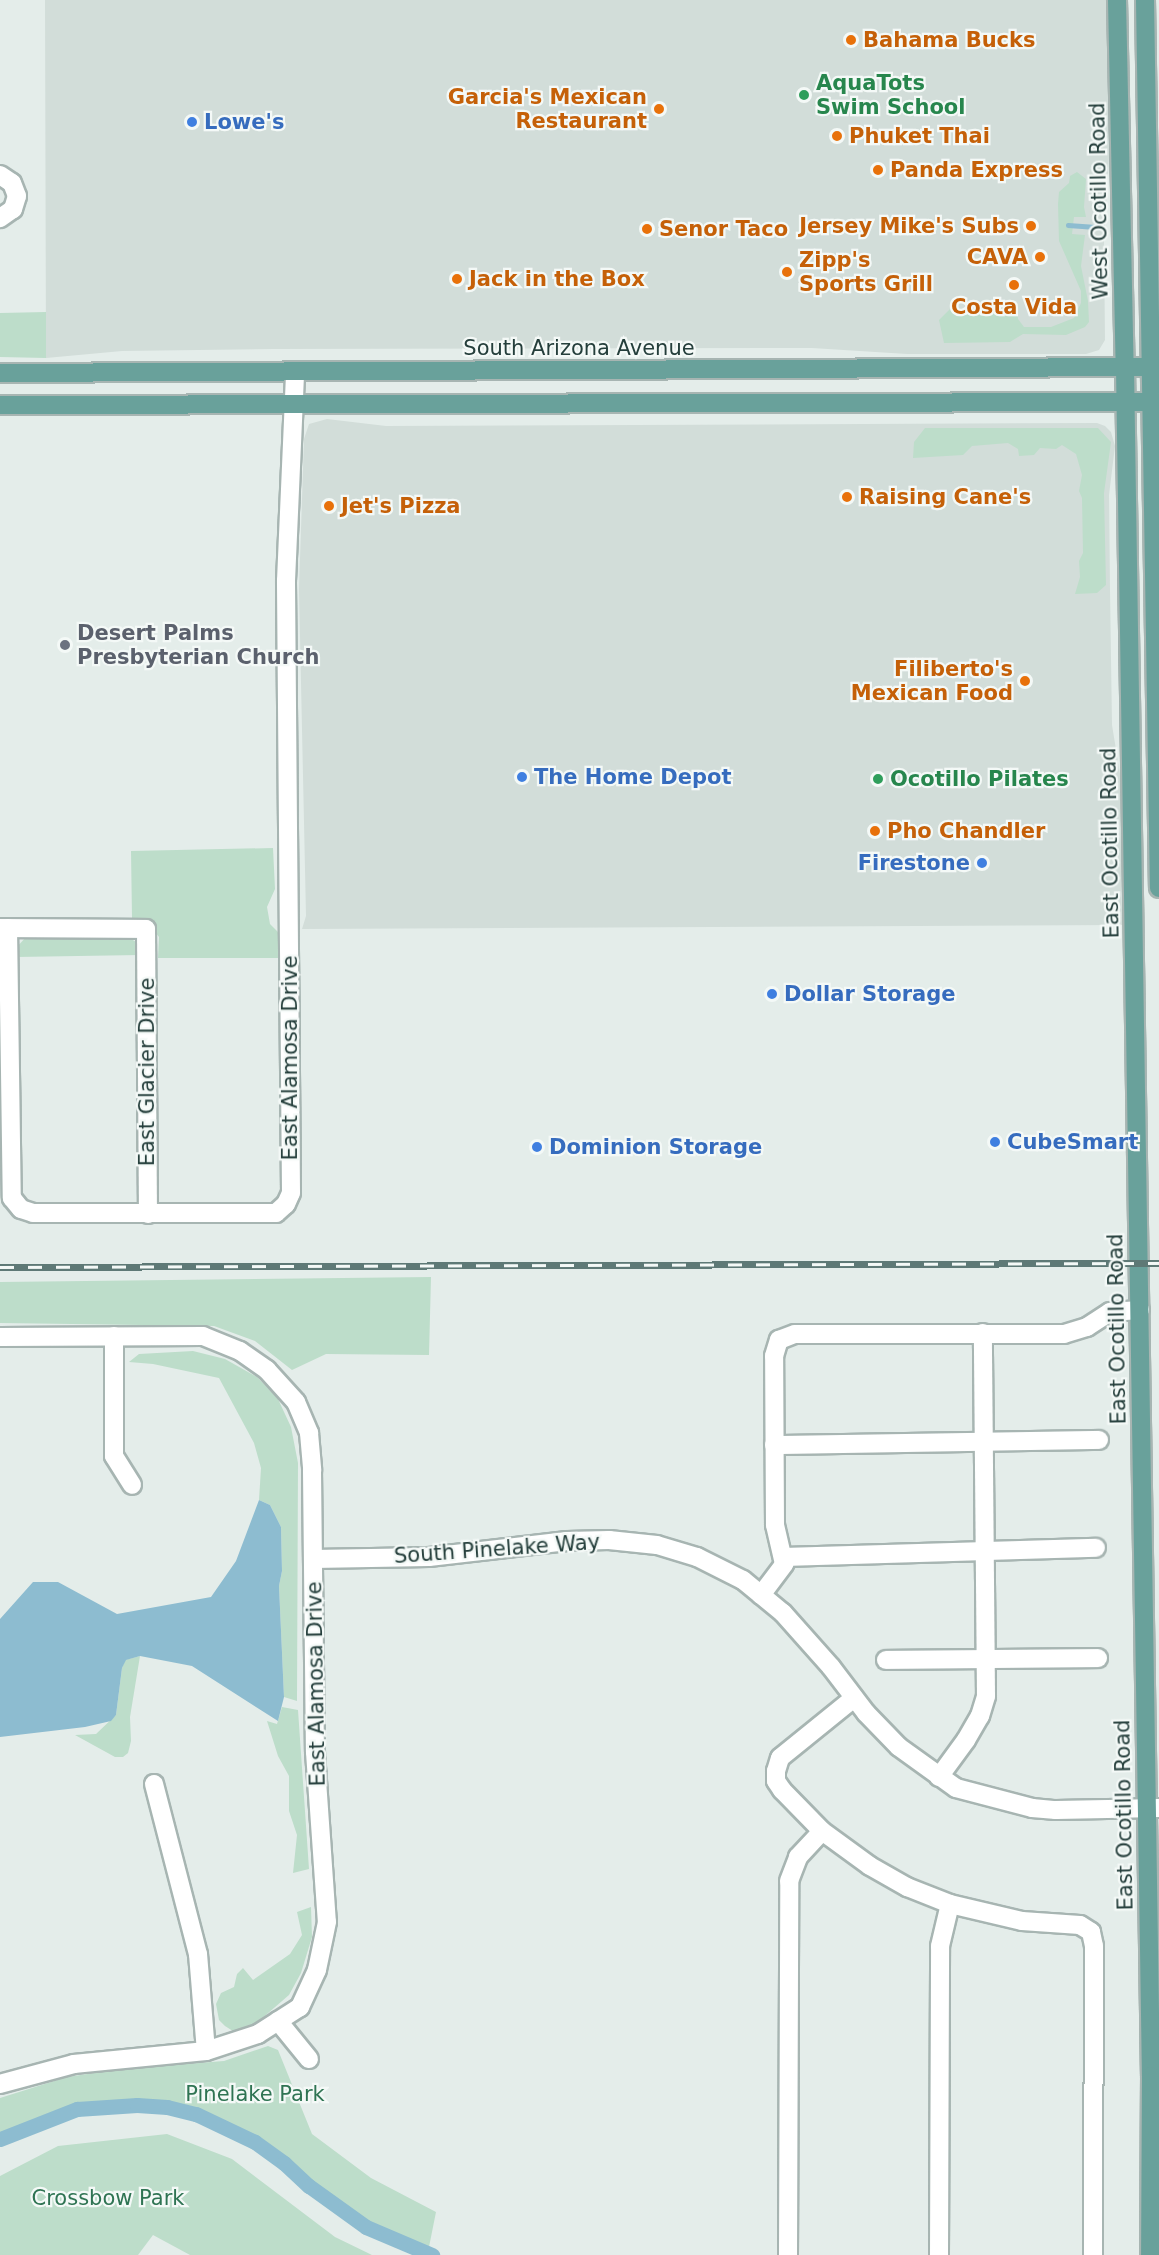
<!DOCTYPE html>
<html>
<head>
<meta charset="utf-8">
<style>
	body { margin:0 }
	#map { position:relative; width:1159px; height:2255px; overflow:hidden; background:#e4edea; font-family:"DejaVu Sans",sans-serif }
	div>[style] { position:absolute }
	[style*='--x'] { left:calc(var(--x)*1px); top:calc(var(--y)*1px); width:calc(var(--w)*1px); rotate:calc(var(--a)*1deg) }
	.built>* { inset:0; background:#d2ddd9 }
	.green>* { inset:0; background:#bdddca }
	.water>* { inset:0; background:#8dbcd0 }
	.stream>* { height:4.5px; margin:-2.25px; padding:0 2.25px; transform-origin:2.25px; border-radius:2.25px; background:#8dbcd0 }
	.canal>* { height:15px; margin:-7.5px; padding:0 7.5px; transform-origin:7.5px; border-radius:7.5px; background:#8dbcd0 }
	.roads { filter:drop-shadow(2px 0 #a7b5b2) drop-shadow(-2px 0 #a7b5b2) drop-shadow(0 2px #a7b5b2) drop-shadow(0 -2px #a7b5b2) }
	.minor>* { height:18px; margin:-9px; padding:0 9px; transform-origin:9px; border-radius:9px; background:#fff }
	.major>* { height:18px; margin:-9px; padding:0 9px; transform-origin:9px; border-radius:9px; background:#69a19b }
	.rail>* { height:7px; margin-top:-3.5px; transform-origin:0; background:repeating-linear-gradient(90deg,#f4f9f7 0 14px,#5e7976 0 28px); box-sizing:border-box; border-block:2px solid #5e7976 }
	.dots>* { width:16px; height:16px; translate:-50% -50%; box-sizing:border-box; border:3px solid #f4f9f7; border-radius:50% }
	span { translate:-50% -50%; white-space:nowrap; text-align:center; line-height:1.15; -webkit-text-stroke:4.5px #f4f9f7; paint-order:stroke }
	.food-label { font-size:21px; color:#c56008; font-weight:700 }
	.left { translate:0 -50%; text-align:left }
	.right { translate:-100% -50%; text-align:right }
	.leisure-label { font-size:21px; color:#27864d; font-weight:700 }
	.shop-label { font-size:21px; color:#366cbe; font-weight:700 }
	.street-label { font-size:21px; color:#243e3b }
	.worship-label { font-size:21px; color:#5b616d; font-weight:700 }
	.park-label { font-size:21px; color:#2f7453 }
</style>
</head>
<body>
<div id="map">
	<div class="built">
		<i style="clip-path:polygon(45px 0,1107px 0,1110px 140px,1104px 241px,1105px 340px,1099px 350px,1086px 354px,907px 354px,812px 348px,273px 349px,122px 351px,46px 358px)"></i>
		<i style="clip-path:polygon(327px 419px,386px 426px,1097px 423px,1105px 426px,1111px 432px,1115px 446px,1109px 495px,1110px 590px,1112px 725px,1121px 780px,1122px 925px,302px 929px,306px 916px,299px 589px,304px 439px,309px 424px)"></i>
	</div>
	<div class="green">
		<i style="clip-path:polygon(1077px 172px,1086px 179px,1084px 207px,1086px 217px,1074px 217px,1072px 234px,1085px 235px,1081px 266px,1088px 301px,1089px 322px,1085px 327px,1066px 335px,1023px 334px,1010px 342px,944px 343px,939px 320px,950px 309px,1017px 308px,1018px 319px,1024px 327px,1051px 327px,1074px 318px,1081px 303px,1081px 291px,1059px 241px,1058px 204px,1059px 192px,1069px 183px,1070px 176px)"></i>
		<i style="clip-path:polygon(46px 312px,46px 358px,0 357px,0 313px)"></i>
		<i style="clip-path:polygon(925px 428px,1098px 428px,1111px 442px,1104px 493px,1106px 585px,1097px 593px,1075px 594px,1080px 577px,1079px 561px,1083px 553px,1082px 498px,1079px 491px,1082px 475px,1076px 454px,1062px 445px,1056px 449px,1040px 448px,1034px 455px,1019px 456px,1018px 449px,1008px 443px,972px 446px,963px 455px,913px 458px,914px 442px)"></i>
		<i style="clip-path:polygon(273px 848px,275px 889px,267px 907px,270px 924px,279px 933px,282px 958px,158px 958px,159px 937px,146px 920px,132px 918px,131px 851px)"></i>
		<i style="clip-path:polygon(124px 935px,138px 943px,140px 955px,16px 957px,16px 948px,27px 936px)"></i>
		<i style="clip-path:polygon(431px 1277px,429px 1355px,326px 1354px,292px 1370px,255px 1341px,214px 1326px,0 1323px,0 1282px)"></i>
		<i style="clip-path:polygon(193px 1351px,225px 1359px,257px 1377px,278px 1399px,291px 1427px,298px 1463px,297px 1701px,284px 1697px,279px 1586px,282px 1571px,281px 1527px,270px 1505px,259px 1500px,261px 1468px,254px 1443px,219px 1378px,153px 1364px,129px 1362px,139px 1354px)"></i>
		<i style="clip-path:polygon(140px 1656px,130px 1717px,131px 1741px,128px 1753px,123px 1757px,115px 1757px,75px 1735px,96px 1734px,116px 1715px,122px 1668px,125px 1660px)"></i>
		<i style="clip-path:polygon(282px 1707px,298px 1710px,309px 1869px,293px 1873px,297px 1835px,289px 1811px,289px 1776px,278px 1756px,267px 1721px,277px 1724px)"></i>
		<i style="clip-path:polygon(311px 1907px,312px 1937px,301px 1973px,289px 1995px,253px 2026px,236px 2033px,225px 2026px,219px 2020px,216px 2004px,221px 1993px,234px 1987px,237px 1974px,243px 1968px,253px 1980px,290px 1954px,302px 1935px,297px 1912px)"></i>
		<i style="clip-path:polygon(268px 2046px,278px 2050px,312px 2134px,371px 2178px,436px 2212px,428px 2252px,368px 2225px,324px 2194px,276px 2153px,250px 2137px,225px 2123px,182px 2107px,140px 2102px,80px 2107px,0 2136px,0 2098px,67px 2077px,121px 2069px,224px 2061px)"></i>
		<i style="clip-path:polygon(167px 2134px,232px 2159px,335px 2237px,372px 2255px,190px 2255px,153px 2235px,138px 2255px,0 2255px,0 2176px,58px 2146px)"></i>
	</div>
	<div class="water">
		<i style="clip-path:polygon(259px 1500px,270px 1505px,281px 1527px,282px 1571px,279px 1586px,284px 1697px,278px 1721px,192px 1666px,140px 1656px,126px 1660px,122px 1668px,116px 1715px,111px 1721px,85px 1727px,0 1737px,0 1619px,33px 1582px,58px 1582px,117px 1614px,211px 1597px,236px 1561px)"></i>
	</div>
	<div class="stream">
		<i style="--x:1068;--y:225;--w:31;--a:4"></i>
	</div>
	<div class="canal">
		<i style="--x:0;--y:2139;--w:83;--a:-21.3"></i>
		<i style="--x:77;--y:2109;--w:60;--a:-3.8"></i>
		<i style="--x:137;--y:2105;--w:30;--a:4"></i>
		<i style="--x:167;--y:2107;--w:30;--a:14"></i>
		<i style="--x:196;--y:2114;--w:65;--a:25.4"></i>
		<i style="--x:255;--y:2142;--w:36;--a:36"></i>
		<i style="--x:284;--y:2163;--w:34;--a:43"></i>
		<i style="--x:309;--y:2186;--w:70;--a:35.7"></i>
		<i style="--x:366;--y:2227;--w:72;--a:23"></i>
	</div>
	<div class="roads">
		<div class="minor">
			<i style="--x:0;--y:175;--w:14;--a:34"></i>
			<i style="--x:12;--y:183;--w:14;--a:69"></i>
			<i style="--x:17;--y:196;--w:14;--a:107"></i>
			<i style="--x:13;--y:209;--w:16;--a:145"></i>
			<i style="--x:0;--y:928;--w:146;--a:0.4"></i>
			<i style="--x:146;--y:929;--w:285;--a:89.6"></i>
			<i style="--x:8;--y:928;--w:270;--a:89.2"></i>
			<i style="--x:12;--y:1198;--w:14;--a:51"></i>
			<i style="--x:21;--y:1209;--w:13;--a:18"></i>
			<i style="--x:33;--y:1213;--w:243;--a:0"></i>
			<i style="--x:276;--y:1213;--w:13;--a:-42"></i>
			<i style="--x:286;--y:1204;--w:12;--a:-66"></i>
			<i style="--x:291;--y:1193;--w:612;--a:-90.47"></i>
			<i style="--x:286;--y:581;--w:210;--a:-87.5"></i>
			<i style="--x:114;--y:1336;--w:120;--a:90"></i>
			<i style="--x:114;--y:1456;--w:34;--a:58"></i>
			<i style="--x:0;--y:1337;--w:203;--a:-0.3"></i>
			<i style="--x:203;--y:1336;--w:40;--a:22"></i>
			<i style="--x:240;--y:1351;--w:33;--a:35"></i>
			<i style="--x:267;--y:1370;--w:43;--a:47.8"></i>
			<i style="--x:296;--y:1402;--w:34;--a:67"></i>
			<i style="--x:309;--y:1433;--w:38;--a:85"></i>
			<i style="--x:312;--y:1471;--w:281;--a:89.4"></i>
			<i style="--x:315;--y:1752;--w:170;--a:86"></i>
			<i style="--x:327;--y:1922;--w:49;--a:101.8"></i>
			<i style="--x:317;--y:1970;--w:41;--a:114.7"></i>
			<i style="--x:300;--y:2007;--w:50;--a:147.3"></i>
			<i style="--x:258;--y:2034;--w:55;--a:161.9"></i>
			<i style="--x:206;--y:2051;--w:133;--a:174.4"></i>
			<i style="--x:74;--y:2064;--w:77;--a:164.9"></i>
			<i style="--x:774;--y:1445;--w:325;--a:-0.9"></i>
			<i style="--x:784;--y:1557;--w:312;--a:-1.7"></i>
			<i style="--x:313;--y:1559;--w:116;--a:-1"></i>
			<i style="--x:429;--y:1557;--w:139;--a:-6.6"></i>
			<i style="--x:567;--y:1541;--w:42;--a:-1.4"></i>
			<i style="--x:609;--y:1540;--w:48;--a:5.9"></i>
			<i style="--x:657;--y:1545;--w:42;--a:16.7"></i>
			<i style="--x:697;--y:1557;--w:51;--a:26.6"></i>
			<i style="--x:743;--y:1580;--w:52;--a:39.5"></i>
			<i style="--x:783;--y:1613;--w:72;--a:48.4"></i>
			<i style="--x:831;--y:1667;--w:58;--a:52.7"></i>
			<i style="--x:866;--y:1713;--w:47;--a:45.9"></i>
			<i style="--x:899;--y:1747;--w:70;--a:35.7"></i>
			<i style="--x:956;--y:1788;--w:79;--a:14.7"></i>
			<i style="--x:1032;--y:1808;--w:24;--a:5"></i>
			<i style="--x:1056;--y:1810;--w:103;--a:-1.1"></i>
			<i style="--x:761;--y:1595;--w:39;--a:-53"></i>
			<i style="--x:784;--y:1564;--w:40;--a:-103"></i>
			<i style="--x:775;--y:1525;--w:169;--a:-90.3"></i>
			<i style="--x:774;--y:1356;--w:17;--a:-73"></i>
			<i style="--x:779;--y:1340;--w:17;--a:-21"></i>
			<i style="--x:795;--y:1334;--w:269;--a:0"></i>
			<i style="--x:1064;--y:1334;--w:24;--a:-17"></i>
			<i style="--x:1087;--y:1327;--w:27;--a:-33"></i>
			<i style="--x:1110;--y:1312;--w:30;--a:-4"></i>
			<i style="--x:886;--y:1660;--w:212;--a:-0.5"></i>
			<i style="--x:854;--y:1698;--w:95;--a:141"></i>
			<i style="--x:780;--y:1758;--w:14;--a:107"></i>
			<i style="--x:776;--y:1771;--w:10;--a:90"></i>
			<i style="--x:776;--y:1781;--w:11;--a:56"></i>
			<i style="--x:782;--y:1790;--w:57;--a:45.7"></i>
			<i style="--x:822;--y:1831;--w:59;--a:36.1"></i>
			<i style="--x:870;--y:1866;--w:43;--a:29.6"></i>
			<i style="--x:907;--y:1887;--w:46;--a:21.6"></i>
			<i style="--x:950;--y:1904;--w:74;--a:13.3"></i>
			<i style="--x:1022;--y:1921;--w:58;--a:3.9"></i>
			<i style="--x:1080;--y:1925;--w:13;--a:32"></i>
			<i style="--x:1091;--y:1932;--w:14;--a:78"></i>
			<i style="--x:1094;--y:1946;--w:309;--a:90.2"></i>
			<i style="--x:939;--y:1777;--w:46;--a:-53.9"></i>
			<i style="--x:966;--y:1740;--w:28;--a:-60"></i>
			<i style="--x:980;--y:1716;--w:21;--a:-73"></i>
			<i style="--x:986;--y:1696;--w:363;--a:-90.5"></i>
			<i style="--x:154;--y:1784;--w:176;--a:75.5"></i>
			<i style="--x:198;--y:1954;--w:97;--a:85.3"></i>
			<i style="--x:278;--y:2021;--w:49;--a:50.8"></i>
			<i style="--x:788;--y:2255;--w:374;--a:-89.8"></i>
			<i style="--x:789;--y:1881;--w:26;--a:-69"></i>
			<i style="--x:798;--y:1857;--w:35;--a:-47"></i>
			<i style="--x:939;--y:2255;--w:309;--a:-89.8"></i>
			<i style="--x:940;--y:1946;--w:43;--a:-76.6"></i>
		</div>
		<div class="major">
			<i style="--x:1117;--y:0;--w:367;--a:88.8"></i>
			<i style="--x:1125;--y:367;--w:1709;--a:89.13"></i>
			<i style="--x:1151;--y:2076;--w:179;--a:90.3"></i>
			<i style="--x:1145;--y:0;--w:888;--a:89.1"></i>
			<i style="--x:0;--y:373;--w:1159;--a:-0.3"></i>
			<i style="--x:0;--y:405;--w:1159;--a:-0.15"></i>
		</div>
	</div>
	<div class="rail">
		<i style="--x:0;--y:1267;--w:1159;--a:-0.2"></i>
	</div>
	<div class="dots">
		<i style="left:851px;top:40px;background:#e8710a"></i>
		<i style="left:804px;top:95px;background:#2e9e5b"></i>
		<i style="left:659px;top:109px;background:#e8710a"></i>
		<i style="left:192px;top:122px;background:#3f7fe0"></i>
		<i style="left:837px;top:136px;background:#e8710a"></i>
		<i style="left:878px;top:170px;background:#e8710a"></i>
		<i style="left:1031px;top:226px;background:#e8710a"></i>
		<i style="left:647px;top:229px;background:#e8710a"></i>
		<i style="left:1040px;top:257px;background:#e8710a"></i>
		<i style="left:787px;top:272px;background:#e8710a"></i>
		<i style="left:457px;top:279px;background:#e8710a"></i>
		<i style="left:1014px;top:285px;background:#e8710a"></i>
		<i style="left:847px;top:497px;background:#e8710a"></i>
		<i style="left:329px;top:506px;background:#e8710a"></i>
		<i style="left:65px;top:645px;background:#6b7280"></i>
		<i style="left:1025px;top:681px;background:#e8710a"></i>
		<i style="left:522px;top:777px;background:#3f7fe0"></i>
		<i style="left:878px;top:779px;background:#2e9e5b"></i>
		<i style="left:875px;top:831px;background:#e8710a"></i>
		<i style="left:982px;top:863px;background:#3f7fe0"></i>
		<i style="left:772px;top:994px;background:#3f7fe0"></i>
		<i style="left:995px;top:1142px;background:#3f7fe0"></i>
		<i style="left:537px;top:1147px;background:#3f7fe0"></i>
	</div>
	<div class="food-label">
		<span class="left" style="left:863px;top:40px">Bahama Bucks</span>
		<span class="right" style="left:647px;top:109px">Garcia's Mexican<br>Restaurant</span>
		<span class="left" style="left:849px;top:136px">Phuket Thai</span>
		<span class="left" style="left:890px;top:170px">Panda Express</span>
		<span class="right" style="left:1019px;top:226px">Jersey Mike's Subs</span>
		<span class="left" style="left:659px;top:229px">Senor Taco</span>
		<span class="right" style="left:1028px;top:257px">CAVA</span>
		<span class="left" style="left:799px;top:272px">Zipp's<br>Sports Grill</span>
		<span class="left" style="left:469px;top:279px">Jack in the Box</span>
		<span style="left:1014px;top:307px">Costa Vida</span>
		<span class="left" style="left:859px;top:497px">Raising Cane's</span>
		<span class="left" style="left:341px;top:506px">Jet's Pizza</span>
		<span class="right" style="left:1013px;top:681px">Filiberto's<br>Mexican Food</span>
		<span class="left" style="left:887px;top:831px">Pho Chandler</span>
	</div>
	<div class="leisure-label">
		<span class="left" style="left:816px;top:95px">AquaTots<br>Swim School</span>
		<span class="left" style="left:890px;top:779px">Ocotillo Pilates</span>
	</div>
	<div class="shop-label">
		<span class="left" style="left:204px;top:122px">Lowe's</span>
		<span class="left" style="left:534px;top:777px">The Home Depot</span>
		<span class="right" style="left:970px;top:863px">Firestone</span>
		<span class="left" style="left:784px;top:994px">Dollar Storage</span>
		<span class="left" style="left:1007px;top:1142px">CubeSmart</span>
		<span class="left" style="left:549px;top:1147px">Dominion Storage</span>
	</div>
	<div class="street-label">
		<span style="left:1099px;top:201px;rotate:-91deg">West Ocotillo Road</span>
		<span style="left:579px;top:348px">South Arizona Avenue</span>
		<span style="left:1110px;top:843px;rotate:-91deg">East Ocotillo Road</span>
		<span style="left:290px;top:1058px;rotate:-90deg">East Alamosa Drive</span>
		<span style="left:147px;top:1072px;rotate:-90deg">East Glacier Drive</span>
		<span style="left:1117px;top:1329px;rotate:-91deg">East Ocotillo Road</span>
		<span style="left:497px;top:1549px;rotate:-4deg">South Pinelake Way</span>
		<span style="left:316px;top:1684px;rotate:-91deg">East Alamosa Drive</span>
		<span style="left:1124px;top:1815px;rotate:-91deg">East Ocotillo Road</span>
	</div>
	<div class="worship-label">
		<span class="left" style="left:77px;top:645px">Desert Palms<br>Presbyterian Church</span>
	</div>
	<div class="park-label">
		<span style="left:255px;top:2094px">Pinelake Park</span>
		<span style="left:108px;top:2198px">Crossbow Park</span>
	</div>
</div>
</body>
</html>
